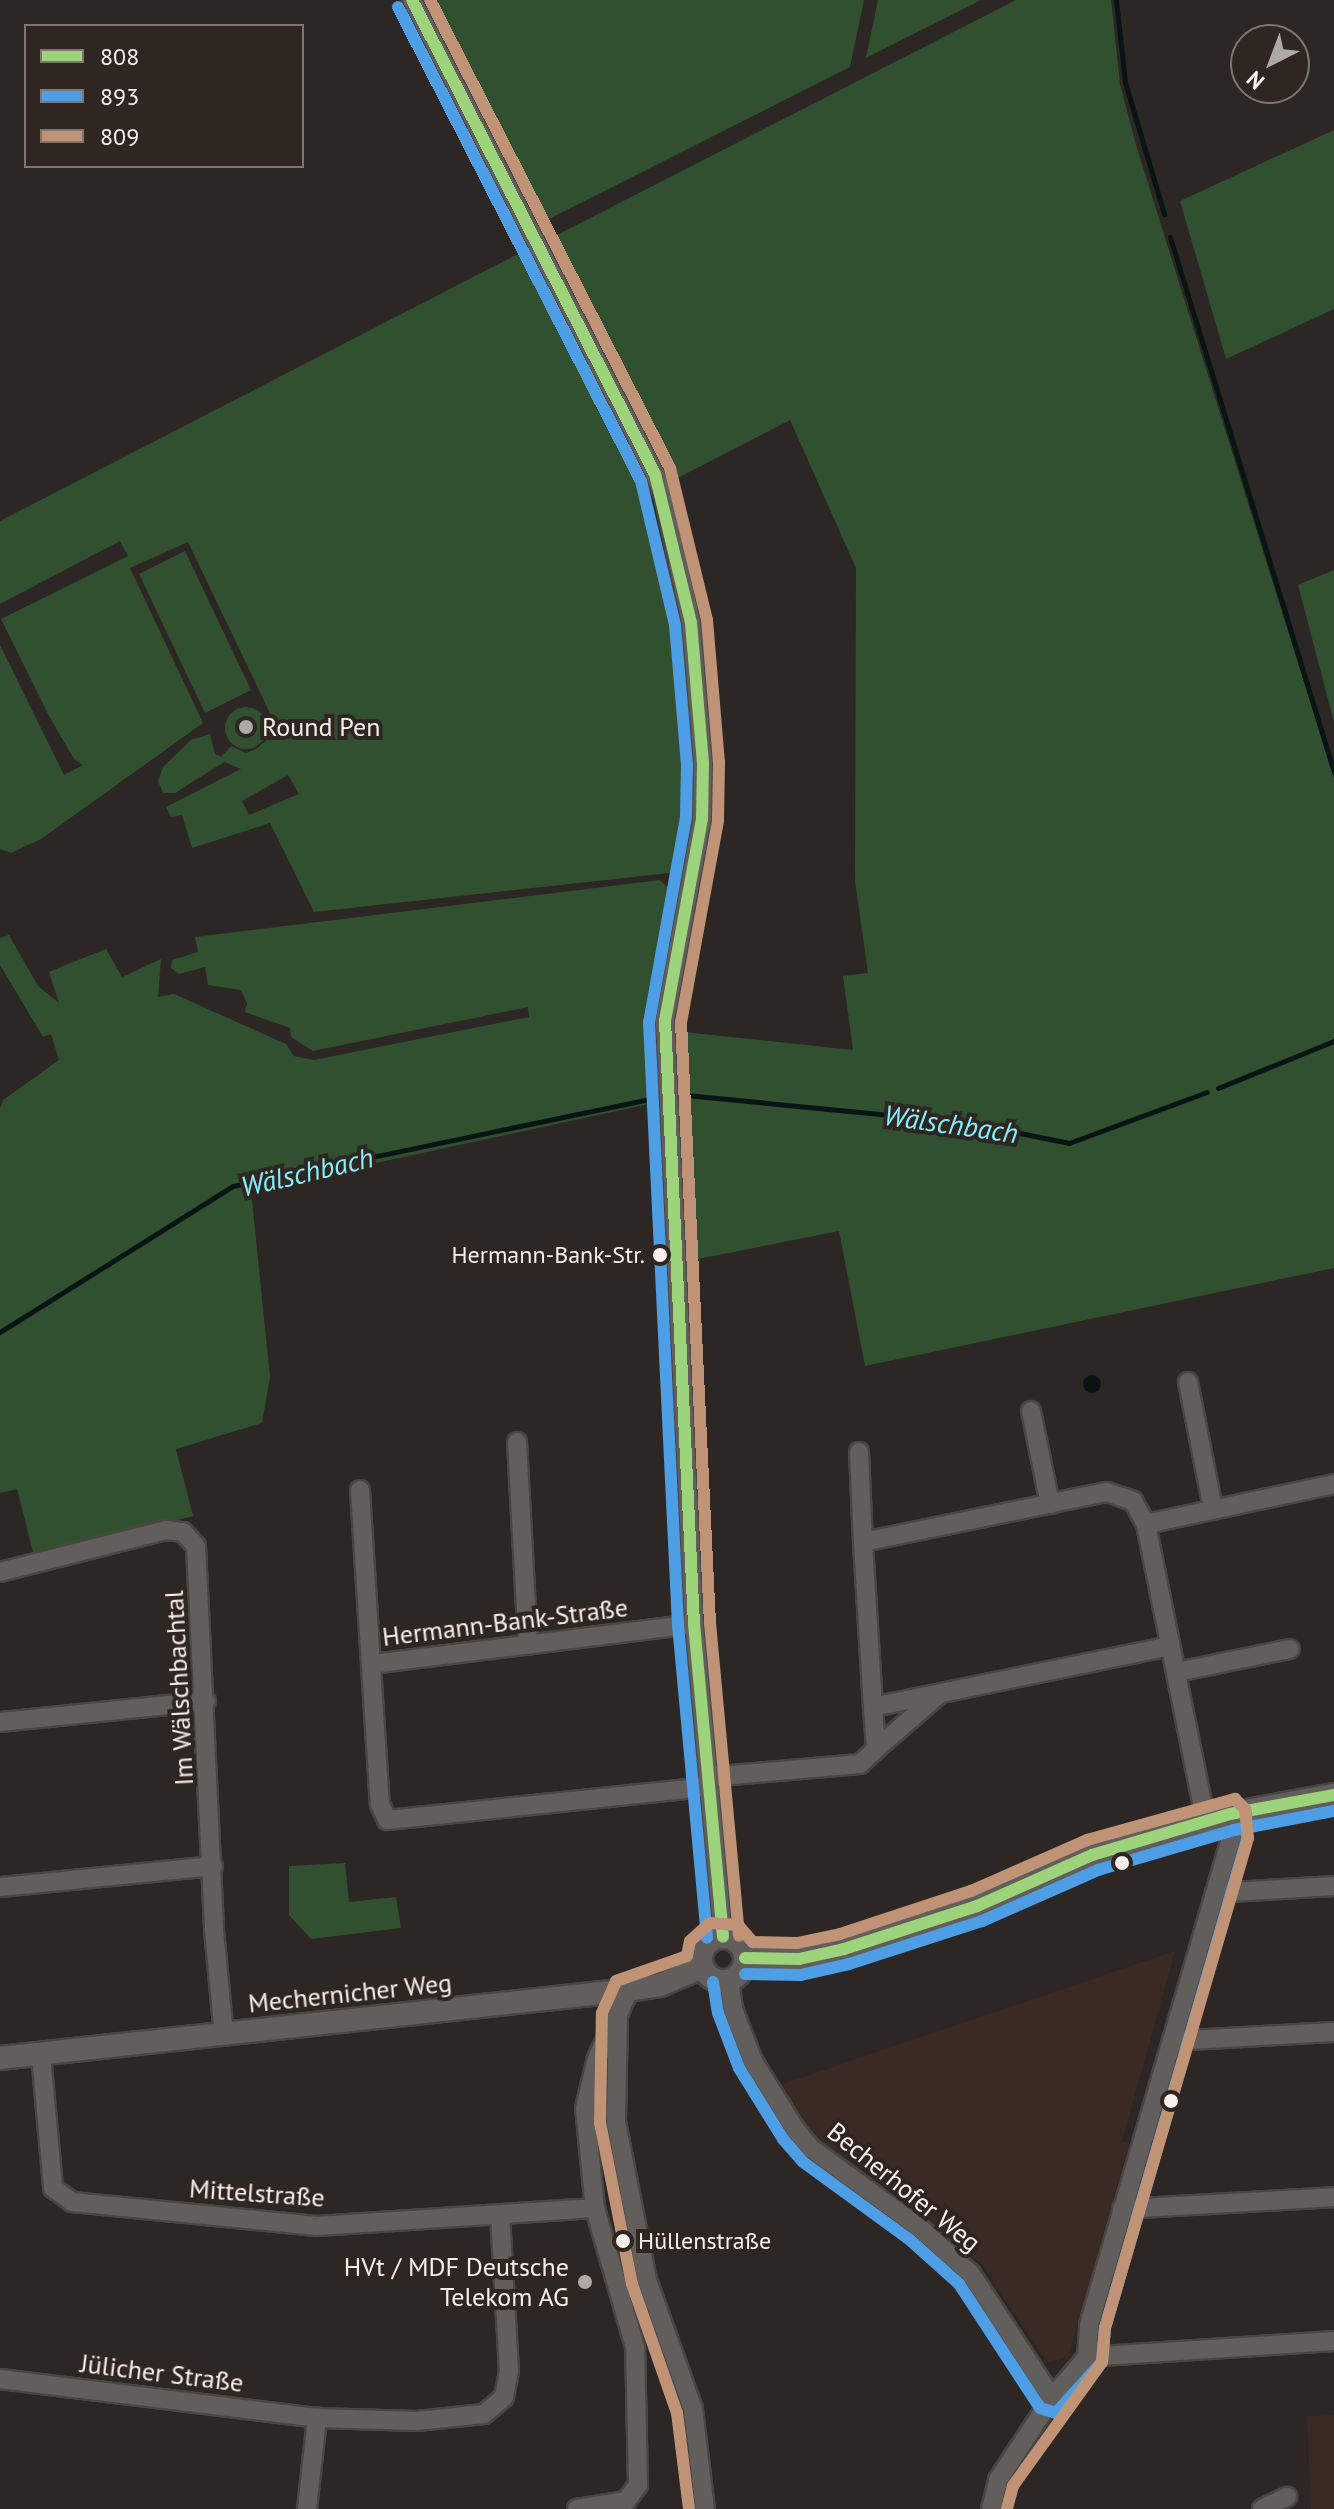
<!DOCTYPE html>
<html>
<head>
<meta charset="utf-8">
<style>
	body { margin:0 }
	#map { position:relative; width:1334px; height:2509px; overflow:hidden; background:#2c2724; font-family:"PT Sans",sans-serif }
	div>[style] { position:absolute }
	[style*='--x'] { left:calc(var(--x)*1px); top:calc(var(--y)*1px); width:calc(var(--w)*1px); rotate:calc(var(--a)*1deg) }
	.education>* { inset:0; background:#3b2a24 }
	.green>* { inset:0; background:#30502f }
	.round { border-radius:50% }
	.water>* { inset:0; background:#091515 }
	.stream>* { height:5px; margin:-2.5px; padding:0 2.5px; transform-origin:2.5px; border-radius:2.5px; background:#091515 }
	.roads { filter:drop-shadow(2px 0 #494542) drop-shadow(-2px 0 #494542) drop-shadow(0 2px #494542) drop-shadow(0 -2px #494542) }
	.minor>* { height:18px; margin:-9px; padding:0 9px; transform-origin:9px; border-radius:9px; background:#625e5c }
	.tertiary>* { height:22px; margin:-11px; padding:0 11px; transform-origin:11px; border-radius:11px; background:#625e5c }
	.tertiary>.ring { margin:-11px; padding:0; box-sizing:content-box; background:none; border:22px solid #625e5c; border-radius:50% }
	.bus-1>* { height:12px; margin:-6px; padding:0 6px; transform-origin:6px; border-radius:6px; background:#9cd37b }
	.bus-2>* { height:12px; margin:-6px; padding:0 6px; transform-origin:6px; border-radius:6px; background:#4d9ee5 }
	.bus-3>* { height:12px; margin:-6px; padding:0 6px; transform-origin:6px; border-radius:6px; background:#c09276 }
	.dots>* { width:22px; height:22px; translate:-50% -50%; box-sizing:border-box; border:4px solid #2f2621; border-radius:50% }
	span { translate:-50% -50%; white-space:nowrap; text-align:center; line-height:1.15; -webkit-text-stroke:8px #2f2621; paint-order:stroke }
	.bus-label { font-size:24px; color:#f6efec }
	.right { translate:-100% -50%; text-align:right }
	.left { translate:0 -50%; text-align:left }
	.poi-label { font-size:26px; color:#f6efec }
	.street-label { font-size:26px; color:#f6efec }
	.water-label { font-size:28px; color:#84f0fd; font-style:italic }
	.legend { position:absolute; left:24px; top:24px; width:280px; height:144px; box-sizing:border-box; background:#2f2621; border:2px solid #7f7672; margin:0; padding:10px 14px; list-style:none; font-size:24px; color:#f6efec }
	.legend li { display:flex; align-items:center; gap:16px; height:40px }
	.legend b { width:40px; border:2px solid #7f7672 }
	.north { position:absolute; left:1230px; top:24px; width:80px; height:80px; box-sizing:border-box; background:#2f2621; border:2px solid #7f7672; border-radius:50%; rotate:222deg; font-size:22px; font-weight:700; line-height:32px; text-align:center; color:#f6efec }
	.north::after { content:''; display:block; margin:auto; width:28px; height:36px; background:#afa9a6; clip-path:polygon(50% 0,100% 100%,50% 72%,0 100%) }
</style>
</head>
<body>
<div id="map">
	<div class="education">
		<i style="clip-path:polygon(1175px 1951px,1122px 2141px,1129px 2144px,1068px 2357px,1047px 2362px,983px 2266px,917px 2214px,851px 2172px,805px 2129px,777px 2086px)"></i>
		<i style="clip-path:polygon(1334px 2415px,1334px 2509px,1311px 2509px,1307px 2416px)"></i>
	</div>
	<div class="green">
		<i style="clip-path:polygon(425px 0,864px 0,850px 67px,541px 223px)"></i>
		<i style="clip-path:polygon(878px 0,981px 0,866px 58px)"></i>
		<i style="clip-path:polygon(1016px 0,1111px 0,1120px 84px,1136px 145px,1334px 778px,1334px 1268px,865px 1366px,839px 1231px,688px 1261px,679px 1067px,684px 1032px,853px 1050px,843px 976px,868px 973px,855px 881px,856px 568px,790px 420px,670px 482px,553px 237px)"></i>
		<i style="clip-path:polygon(1334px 130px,1334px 309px,1226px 359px,1180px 201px)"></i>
		<i style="clip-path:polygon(evenodd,518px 254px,530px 254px,626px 444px,684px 621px,691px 814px,679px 872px,314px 912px,270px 823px,192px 848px,182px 815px,171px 817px,166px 807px,241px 769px,224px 762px,175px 793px,163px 793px,158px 781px,163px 767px,191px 740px,210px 734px,215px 754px,221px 757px,231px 746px,246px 753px,256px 749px,278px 730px,188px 542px,130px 568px,203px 723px,41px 839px,11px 853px,0 849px,0 645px,64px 775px,83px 765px,74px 759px,49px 716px,1px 619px,128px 556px,120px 541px,0 604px,0 521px,518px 254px,288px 775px,299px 794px,249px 815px,242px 801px,288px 775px)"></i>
		<i style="clip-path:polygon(185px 551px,251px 690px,205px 713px,139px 574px)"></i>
		<i style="clip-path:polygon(1334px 570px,1334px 722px,1298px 585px)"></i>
		<i class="round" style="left:225px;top:707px;width:42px;height:42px"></i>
		<i style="clip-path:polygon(660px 880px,669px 889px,653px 993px,658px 1102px,251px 1190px,270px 1377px,262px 1423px,176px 1449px,193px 1516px,34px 1556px,17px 1489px,0 1493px,0 1109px,3px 1100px,59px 1060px,51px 1034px,43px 1037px,0 965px,0 938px,9px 935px,38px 986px,59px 1003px,49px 972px,63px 966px,106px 949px,122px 977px,161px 959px,158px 997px,174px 994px,286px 1044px,294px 1056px,314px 1060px,529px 1017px,528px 1007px,313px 1051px,291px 1037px,290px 1028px,245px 1012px,247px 1003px,241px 990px,208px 985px,205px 967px,179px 974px,171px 968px,172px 960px,198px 952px,195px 937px)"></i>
		<i style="clip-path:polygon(345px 1863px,349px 1902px,396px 1897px,401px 1928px,311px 1939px,289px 1915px,289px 1866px)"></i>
	</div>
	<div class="water">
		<i class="round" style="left:1083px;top:1375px;width:18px;height:18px"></i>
	</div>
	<div class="stream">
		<i style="--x:1116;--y:0;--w:82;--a:83.7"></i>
		<i style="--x:1125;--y:82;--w:138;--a:73.5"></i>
		<i style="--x:1170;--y:237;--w:560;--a:72.96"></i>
		<i style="--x:1218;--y:1088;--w:125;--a:-22.1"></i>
		<i style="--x:686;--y:1095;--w:285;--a:5.6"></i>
		<i style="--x:970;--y:1123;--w:101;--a:11.4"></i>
		<i style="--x:1069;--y:1143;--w:147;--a:-20.3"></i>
		<i style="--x:0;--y:1332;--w:275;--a:-32.1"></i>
		<i style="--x:233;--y:1186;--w:425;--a:-11.8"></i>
	</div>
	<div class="roads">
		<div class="minor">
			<i style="--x:412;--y:0;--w:533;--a:62.86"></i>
			<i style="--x:655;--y:474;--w:23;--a:67"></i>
			<i style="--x:664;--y:495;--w:131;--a:78.1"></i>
			<i style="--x:691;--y:623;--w:141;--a:85.1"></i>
			<i style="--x:703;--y:763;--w:56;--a:91"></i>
			<i style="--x:702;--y:819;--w:205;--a:100.4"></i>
			<i style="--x:665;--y:1021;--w:604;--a:87.25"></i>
			<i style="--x:694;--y:1624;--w:314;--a:84.7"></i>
			<i style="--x:1188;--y:1382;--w:128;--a:78.8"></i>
			<i style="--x:1031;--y:1411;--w:95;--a:78.5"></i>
			<i style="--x:517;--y:1442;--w:203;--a:86.9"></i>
			<i style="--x:859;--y:1452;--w:90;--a:87.5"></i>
			<i style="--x:360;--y:1490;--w:315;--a:86.4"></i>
			<i style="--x:380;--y:1804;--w:17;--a:66"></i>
			<i style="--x:387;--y:1820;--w:323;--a:-5.9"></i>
			<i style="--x:0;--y:1572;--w:171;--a:-14.2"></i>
			<i style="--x:166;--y:1530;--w:17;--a:7"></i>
			<i style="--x:183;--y:1532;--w:19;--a:47"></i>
			<i style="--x:196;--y:1546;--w:384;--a:87.3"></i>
			<i style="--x:214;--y:1930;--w:105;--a:84.6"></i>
			<i style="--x:372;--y:1664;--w:324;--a:-7.1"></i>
			<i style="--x:1177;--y:1672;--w:115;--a:-11.5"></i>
			<i style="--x:873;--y:1707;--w:165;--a:-93.5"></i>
			<i style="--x:863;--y:1542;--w:249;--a:-11.6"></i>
			<i style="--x:1107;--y:1492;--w:28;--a:19"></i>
			<i style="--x:1133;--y:1501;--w:26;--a:61"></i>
			<i style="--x:0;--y:1722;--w:207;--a:-5.8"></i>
			<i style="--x:876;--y:1749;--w:81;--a:-41"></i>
			<i style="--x:708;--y:1777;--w:153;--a:-4.9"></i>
			<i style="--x:860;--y:1764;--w:22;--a:-43"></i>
			<i style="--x:876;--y:1749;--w:42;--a:-94.1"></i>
			<i style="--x:873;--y:1707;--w:303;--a:-11.6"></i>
			<i style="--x:1206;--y:1822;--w:304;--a:-101.4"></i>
			<i style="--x:1146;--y:1524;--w:192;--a:-12"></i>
			<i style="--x:0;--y:1887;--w:214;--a:-5.6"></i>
			<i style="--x:1215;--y:1893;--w:119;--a:-3.4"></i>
			<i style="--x:729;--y:1980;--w:29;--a:82"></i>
			<i style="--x:733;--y:2009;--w:56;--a:69"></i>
			<i style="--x:753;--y:2061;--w:80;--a:58.3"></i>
			<i style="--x:795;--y:2129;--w:26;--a:50"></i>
			<i style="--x:812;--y:2149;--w:134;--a:36.2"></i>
			<i style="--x:920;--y:2228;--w:69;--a:42"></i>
			<i style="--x:971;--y:2274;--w:148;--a:56.8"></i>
			<i style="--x:629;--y:1990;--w:27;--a:114"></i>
			<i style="--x:618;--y:2015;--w:107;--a:91.1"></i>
			<i style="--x:616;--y:2122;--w:161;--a:78.9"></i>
			<i style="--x:647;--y:2280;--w:137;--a:70.4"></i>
			<i style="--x:693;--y:2409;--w:101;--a:83.2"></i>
			<i style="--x:1172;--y:2041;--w:162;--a:-3.2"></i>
			<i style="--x:41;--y:2055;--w:134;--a:84.8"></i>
			<i style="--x:53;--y:2188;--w:24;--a:36"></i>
			<i style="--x:72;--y:2202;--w:246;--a:5.6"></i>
			<i style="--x:317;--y:2226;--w:279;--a:-3.7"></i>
			<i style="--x:1122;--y:2209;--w:212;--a:-3.2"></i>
			<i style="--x:1087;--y:2357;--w:248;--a:-3.7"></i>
			<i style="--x:0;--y:2379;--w:319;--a:7"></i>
			<i style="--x:317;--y:2418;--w:100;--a:1.7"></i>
			<i style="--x:417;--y:2421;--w:67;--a:-6"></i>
			<i style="--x:484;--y:2414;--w:26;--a:-40"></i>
			<i style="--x:504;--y:2397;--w:26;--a:-79"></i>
			<i style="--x:509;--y:2371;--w:156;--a:-93.3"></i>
			<i style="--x:307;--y:2509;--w:92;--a:-83.7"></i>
			<i style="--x:577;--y:2509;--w:50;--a:-9.3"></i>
			<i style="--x:626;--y:2501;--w:20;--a:-53"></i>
			<i style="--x:638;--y:2485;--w:138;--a:-91.2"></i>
			<i style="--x:635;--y:2347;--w:145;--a:-106.1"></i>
			<i style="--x:595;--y:2208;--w:100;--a:-95.7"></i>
			<i style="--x:585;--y:2108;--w:51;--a:-76.5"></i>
			<i style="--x:597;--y:2058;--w:48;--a:-64"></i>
			<i style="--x:991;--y:2509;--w:30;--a:-76"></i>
			<i style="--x:998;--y:2480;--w:98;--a:-56.6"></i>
			<i style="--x:1052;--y:2398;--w:54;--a:-49.5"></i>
			<i style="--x:1087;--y:2357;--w:32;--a:-86"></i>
			<i style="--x:1089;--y:2325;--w:510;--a:-73.73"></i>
			<i style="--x:1232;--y:1835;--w:21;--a:-95"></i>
			<i style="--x:1262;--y:2509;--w:28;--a:-26"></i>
		</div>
		<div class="tertiary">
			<i class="ring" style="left:701px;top:1937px;width:22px;height:22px"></i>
			<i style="--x:745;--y:1958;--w:54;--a:1.1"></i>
			<i style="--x:799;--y:1959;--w:46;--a:-12.5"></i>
			<i style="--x:844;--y:1949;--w:140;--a:-17.9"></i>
			<i style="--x:977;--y:1906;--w:126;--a:-23.9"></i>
			<i style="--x:1092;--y:1855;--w:144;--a:-16.5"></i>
			<i style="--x:1230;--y:1814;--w:106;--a:-10.4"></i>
			<i style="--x:0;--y:2058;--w:633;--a:-6.17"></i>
			<i style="--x:629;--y:1990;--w:31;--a:-9"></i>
			<i style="--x:660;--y:1985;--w:46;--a:-23.2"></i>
		</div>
	</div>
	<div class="bus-1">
		<i style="--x:412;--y:0;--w:533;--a:62.86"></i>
		<i style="--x:655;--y:474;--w:153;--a:76.4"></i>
		<i style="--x:691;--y:623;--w:141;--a:85.1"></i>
		<i style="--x:703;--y:763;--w:56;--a:91"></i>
		<i style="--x:702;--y:819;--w:205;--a:100.4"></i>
		<i style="--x:665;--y:1021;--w:604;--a:87.25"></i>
		<i style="--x:694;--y:1624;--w:314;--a:84.7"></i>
		<i style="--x:745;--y:1958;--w:54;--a:1.1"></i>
		<i style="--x:799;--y:1959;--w:46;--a:-12.5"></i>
		<i style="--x:844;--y:1949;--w:140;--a:-17.9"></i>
		<i style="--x:977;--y:1906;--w:126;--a:-23.9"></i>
		<i style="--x:1092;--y:1855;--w:144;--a:-16.5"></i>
		<i style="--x:1230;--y:1814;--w:106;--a:-10.4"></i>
	</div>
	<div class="bus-2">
		<i style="--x:398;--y:7;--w:533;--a:62.86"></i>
		<i style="--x:641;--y:481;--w:148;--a:76.7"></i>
		<i style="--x:675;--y:625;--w:140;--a:85.1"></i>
		<i style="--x:687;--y:764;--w:53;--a:91.1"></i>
		<i style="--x:686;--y:817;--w:208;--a:100.2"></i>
		<i style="--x:649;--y:1022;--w:604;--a:87.25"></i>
		<i style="--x:678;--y:1625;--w:314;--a:84.7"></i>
		<i style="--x:745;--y:1974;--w:56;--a:1"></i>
		<i style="--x:801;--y:1975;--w:49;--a:-12.9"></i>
		<i style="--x:849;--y:1964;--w:140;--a:-17.9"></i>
		<i style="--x:982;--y:1921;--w:127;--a:-23.7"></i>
		<i style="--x:1098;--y:1870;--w:142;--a:-16.4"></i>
		<i style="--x:1234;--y:1830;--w:102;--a:-10.8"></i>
		<i style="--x:713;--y:1982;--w:31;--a:81"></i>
		<i style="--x:718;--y:2013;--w:59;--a:69.1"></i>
		<i style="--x:739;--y:2068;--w:84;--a:58.2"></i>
		<i style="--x:783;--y:2139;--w:30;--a:49"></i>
		<i style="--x:803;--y:2162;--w:132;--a:36.1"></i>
		<i style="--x:910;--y:2240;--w:66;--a:41.9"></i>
		<i style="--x:959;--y:2284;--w:148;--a:56.8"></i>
		<i style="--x:1040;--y:2408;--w:17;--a:17"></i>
		<i style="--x:1056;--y:2413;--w:69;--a:-48"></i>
		<i style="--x:1102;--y:2362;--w:34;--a:-85"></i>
		<i style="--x:1105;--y:2328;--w:509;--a:-73.81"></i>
		<i style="--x:1247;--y:1839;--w:27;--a:-92"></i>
	</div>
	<div class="bus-3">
		<i style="--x:430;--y:0;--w:526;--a:62.85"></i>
		<i style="--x:670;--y:468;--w:156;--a:76.3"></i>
		<i style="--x:707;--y:620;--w:143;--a:85.2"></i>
		<i style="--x:719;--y:762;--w:59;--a:91"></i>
		<i style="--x:718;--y:821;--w:204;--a:100.4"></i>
		<i style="--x:681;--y:1022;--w:602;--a:87.24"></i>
		<i style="--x:710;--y:1623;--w:314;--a:84.7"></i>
		<i style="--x:689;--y:2509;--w:97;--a:-97.1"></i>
		<i style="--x:677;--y:2413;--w:137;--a:-109.2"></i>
		<i style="--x:632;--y:2284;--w:164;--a:-101.2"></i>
		<i style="--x:600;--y:2123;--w:110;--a:-89"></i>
		<i style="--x:602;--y:2013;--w:35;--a:-66"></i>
		<i style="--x:616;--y:1981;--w:75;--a:-19.4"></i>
		<i style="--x:687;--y:1956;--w:15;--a:-79"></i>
		<i style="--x:690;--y:1941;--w:27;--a:-42"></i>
		<i style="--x:710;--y:1923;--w:28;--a:4"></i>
		<i style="--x:738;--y:1925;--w:23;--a:49"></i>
		<i style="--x:753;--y:1942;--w:44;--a:1.3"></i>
		<i style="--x:797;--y:1943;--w:44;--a:-11.8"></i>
		<i style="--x:840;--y:1934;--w:138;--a:-18.2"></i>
		<i style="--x:971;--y:1891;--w:127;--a:-23.7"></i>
		<i style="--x:1087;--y:1840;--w:154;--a:-15.5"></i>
		<i style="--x:1235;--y:1799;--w:14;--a:45"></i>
		<i style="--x:1245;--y:1809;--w:29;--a:84"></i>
		<i style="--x:1248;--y:1838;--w:510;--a:106.27"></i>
		<i style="--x:1105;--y:2328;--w:34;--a:95"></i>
		<i style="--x:1102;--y:2362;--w:153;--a:125.7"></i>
		<i style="--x:1013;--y:2486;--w:24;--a:105"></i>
	</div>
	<div class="dots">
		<i style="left:246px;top:727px;background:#afa9a6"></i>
		<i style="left:660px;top:1255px;background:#f6efec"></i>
		<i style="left:1122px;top:1863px;background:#f6efec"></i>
		<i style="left:1171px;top:2101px;background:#f6efec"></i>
		<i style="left:623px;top:2241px;background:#f6efec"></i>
		<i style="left:585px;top:2282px;background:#afa9a6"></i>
	</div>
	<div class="bus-label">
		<span class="right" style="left:645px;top:1255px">Hermann-Bank-Str.</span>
		<span class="left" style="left:638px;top:2241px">Hüllenstraße</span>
	</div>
	<div class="poi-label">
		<span class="left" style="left:262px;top:727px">Round Pen</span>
		<span class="right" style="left:569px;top:2282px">HVt / MDF Deutsche<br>Telekom AG</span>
	</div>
	<div class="street-label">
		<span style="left:505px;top:1622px;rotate:-7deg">Hermann-Bank-Straße</span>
		<span style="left:179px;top:1688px;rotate:-93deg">Im Wälschbachtal</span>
		<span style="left:350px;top:1993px;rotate:-6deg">Mechernicher Weg</span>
		<span style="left:904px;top:2187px;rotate:39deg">Becherhofer Weg</span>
		<span style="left:257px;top:2193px;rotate:4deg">Mittelstraße</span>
		<span style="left:162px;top:2373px;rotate:7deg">Jülicher Straße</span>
	</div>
	<div class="water-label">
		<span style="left:951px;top:1124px;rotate:8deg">Wälschbach</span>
		<span style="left:307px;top:1172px;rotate:-13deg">Wälschbach</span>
	</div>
	<ul class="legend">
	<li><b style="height:10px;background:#9cd37b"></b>808</li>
	<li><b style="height:10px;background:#4d9ee5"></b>893</li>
	<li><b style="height:10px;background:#c09276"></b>809</li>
	</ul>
	<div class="north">N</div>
</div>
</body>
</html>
